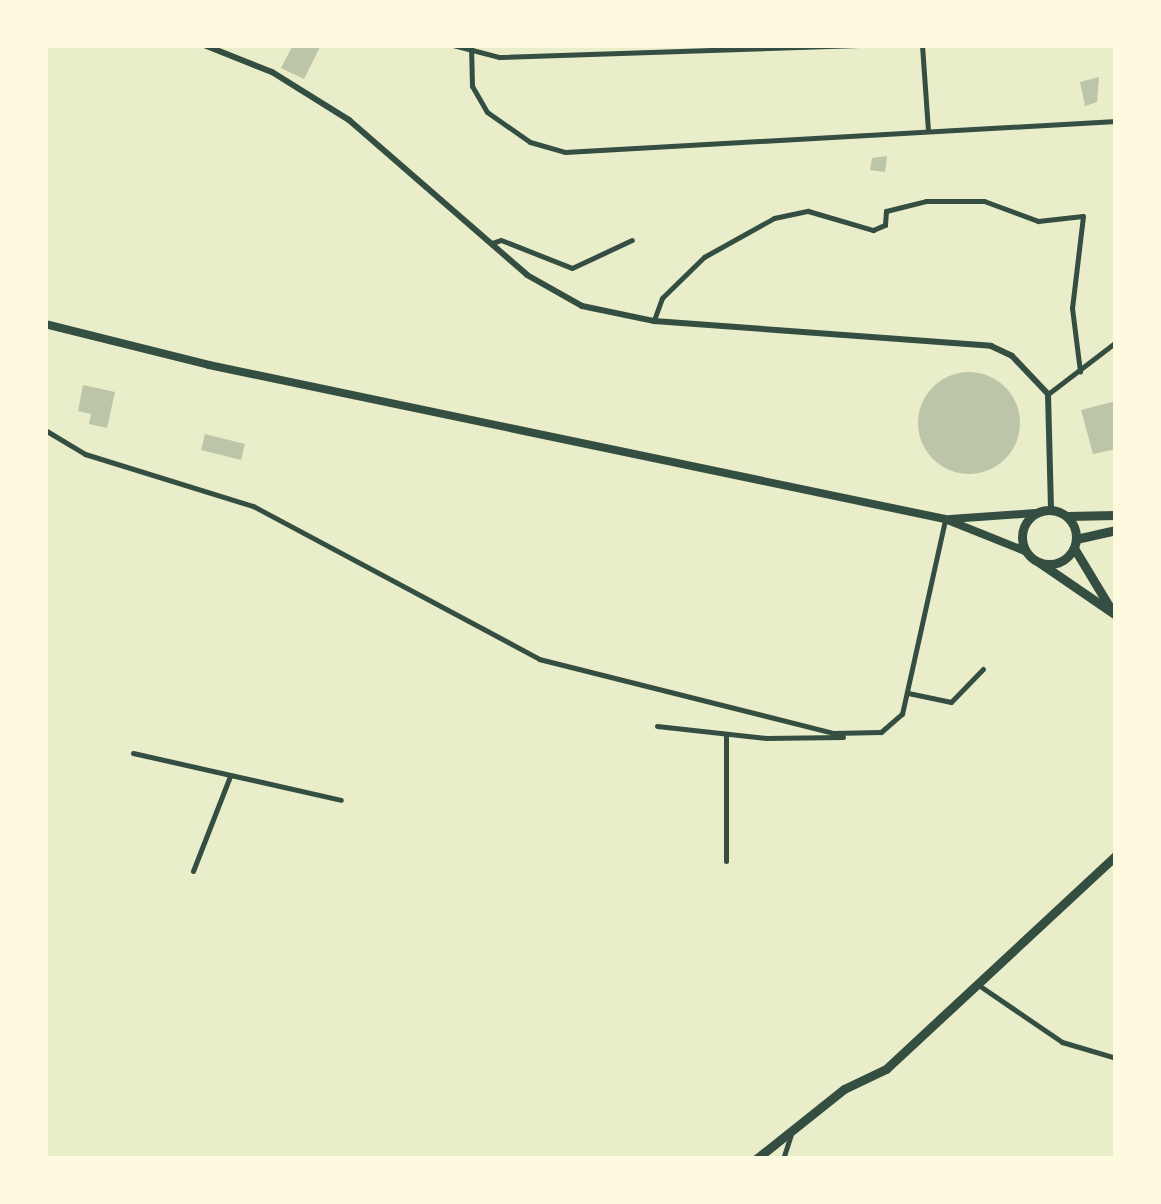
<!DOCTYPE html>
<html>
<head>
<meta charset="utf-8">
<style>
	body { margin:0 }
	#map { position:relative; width:1161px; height:1204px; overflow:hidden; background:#e9edc9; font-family:Signika,sans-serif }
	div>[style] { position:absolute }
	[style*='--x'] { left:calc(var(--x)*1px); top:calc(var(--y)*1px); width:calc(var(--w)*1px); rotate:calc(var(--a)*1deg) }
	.building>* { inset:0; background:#bcc5a7 }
	.round { border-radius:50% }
	.minor>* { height:5px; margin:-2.5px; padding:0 2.5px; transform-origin:2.5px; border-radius:2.5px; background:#344e41 }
	.tertiary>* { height:6px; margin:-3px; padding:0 3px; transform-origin:3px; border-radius:3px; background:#344e41 }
	.primary>* { height:8px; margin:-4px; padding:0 4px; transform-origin:4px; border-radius:4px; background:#344e41 }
	.trunk>* { height:9px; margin:-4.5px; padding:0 4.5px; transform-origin:4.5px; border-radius:4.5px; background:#344e41 }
	.trunk>.ring { margin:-4.5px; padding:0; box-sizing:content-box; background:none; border:9px solid #344e41; border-radius:50% }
	span { translate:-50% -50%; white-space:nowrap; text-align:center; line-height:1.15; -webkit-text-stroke:10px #fefae0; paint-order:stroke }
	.frame { position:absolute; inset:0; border:48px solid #fefae0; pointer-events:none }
</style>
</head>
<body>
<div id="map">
	<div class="building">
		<i style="clip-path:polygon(293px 45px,321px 45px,304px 79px,281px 68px)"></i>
		<i style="clip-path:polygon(1099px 77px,1097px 102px,1085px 106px,1080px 82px)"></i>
		<i style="clip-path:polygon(887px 156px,885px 172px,870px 170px,872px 158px)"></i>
		<i class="round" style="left:918px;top:372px;width:102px;height:102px"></i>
		<i style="clip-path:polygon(83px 385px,115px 392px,107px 428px,89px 424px,91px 414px,78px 411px)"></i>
		<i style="clip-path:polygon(1116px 401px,1116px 449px,1093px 454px,1081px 410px)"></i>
		<i style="clip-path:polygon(205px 434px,245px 444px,241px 460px,201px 450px)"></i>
	</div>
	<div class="minor">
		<i style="--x:453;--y:45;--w:48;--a:14.6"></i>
		<i style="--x:499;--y:57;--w:368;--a:-1.9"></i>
		<i style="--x:471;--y:45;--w:41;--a:88.6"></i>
		<i style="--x:472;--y:86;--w:30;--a:60"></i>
		<i style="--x:487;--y:112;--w:52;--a:34.9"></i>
		<i style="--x:530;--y:142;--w:36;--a:16"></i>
		<i style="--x:565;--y:152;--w:552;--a:-3.22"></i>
		<i style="--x:922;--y:45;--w:85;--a:86"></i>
		<i style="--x:492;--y:243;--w:9;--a:-18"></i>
		<i style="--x:501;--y:240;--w:76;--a:21.5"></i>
		<i style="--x:572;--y:268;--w:66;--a:-25"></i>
		<i style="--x:654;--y:320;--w:23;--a:-70"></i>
		<i style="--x:662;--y:298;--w:59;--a:-44.3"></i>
		<i style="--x:704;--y:257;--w:80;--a:-29.1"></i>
		<i style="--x:774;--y:218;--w:35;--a:-12"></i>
		<i style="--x:808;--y:211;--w:68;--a:16.3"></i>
		<i style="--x:873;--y:230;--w:13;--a:-23"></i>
		<i style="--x:885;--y:225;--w:14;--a:-86"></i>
		<i style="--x:886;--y:211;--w:41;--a:-14"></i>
		<i style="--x:926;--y:201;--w:58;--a:0"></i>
		<i style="--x:984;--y:201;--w:58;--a:20.3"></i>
		<i style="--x:1038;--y:221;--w:45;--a:-6.3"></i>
		<i style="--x:1083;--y:216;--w:93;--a:96.8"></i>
		<i style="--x:1072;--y:308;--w:64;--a:82.8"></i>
		<i style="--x:1048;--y:394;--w:86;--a:-37.4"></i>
		<i style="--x:45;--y:430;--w:47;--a:31"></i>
		<i style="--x:85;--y:454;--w:176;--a:17.2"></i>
		<i style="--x:253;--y:506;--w:324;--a:28.1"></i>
		<i style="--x:539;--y:659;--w:303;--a:14.1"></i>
		<i style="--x:833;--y:733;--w:48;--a:-1.2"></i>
		<i style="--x:881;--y:732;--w:28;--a:-41"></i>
		<i style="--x:902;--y:714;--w:199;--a:-77.5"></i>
		<i style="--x:908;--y:693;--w:44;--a:11.8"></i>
		<i style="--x:951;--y:702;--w:46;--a:-45.9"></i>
		<i style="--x:657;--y:726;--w:110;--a:6.3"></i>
		<i style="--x:766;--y:738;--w:77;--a:-0.7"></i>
		<i style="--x:726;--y:735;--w:126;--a:90"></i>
		<i style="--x:133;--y:753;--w:213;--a:12.7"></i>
		<i style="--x:193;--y:871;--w:102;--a:-68.7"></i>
		<i style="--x:977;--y:984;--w:103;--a:34.3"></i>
		<i style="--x:1062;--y:1042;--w:56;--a:16.5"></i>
		<i style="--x:783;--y:1159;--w:26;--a:-72"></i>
	</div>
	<div class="tertiary">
		<i style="--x:204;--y:45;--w:73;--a:21.7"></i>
		<i style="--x:272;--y:72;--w:91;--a:31.9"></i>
		<i style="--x:349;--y:120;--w:236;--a:41"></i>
		<i style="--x:527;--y:275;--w:63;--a:29.4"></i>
		<i style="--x:582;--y:306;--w:74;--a:11.8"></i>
		<i style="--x:654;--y:321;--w:338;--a:4.2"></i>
		<i style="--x:991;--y:346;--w:23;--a:25"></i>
		<i style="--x:1012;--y:356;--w:52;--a:46.5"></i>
		<i style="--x:1048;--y:394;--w:116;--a:88.5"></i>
	</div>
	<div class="primary">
		<i style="--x:45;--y:324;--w:169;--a:14"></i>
		<i style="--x:209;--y:365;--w:752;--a:11.82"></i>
		<i style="--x:945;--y:519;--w:86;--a:21.8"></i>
		<i style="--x:950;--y:519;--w:85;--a:-4"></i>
	</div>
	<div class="trunk">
		<i class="ring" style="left:1022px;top:510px;width:45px;height:45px"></i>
		<i style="--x:1067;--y:516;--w:49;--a:-1.2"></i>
		<i style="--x:1076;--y:539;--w:41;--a:-12.7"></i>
		<i style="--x:1074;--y:548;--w:74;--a:58.9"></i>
		<i style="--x:1040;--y:563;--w:92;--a:34.4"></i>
		<i style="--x:756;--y:1159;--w:112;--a:-38.5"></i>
		<i style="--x:844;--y:1089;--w:47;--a:-25.5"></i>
		<i style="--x:886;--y:1069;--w:314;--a:-42.9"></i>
	</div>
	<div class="frame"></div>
</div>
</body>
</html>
